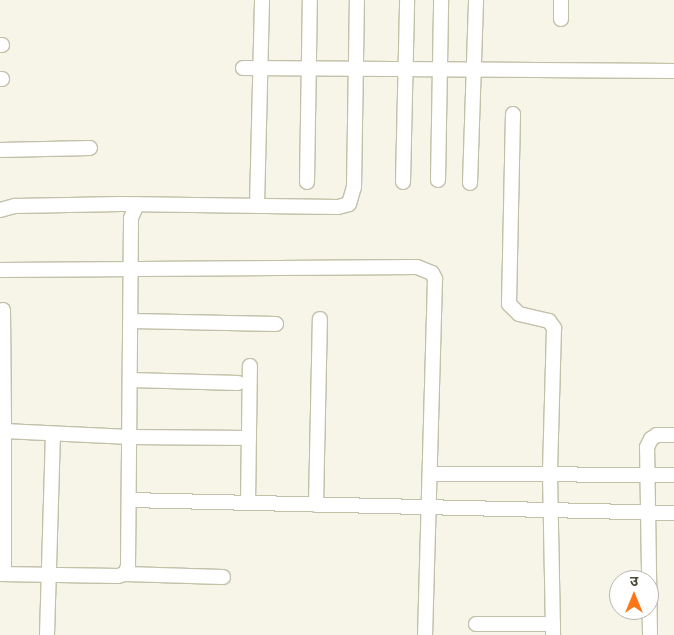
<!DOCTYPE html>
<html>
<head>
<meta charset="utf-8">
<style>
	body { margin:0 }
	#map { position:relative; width:674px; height:635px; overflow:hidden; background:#f6f5e8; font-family:Jost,"Noto Sans Devanagari",sans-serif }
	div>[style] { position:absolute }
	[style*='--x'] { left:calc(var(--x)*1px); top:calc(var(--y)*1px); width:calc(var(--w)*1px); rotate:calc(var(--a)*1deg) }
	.roads { filter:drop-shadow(1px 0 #c2c0a9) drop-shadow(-1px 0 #c2c0a9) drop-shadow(0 1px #c2c0a9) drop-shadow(0 -1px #c2c0a9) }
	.minor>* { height:14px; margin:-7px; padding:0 7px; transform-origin:7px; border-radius:7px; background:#fff }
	span { translate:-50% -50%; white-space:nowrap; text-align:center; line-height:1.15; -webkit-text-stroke:4.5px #fff; paint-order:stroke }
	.north { position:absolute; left:609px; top:570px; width:50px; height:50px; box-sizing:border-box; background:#fff; border:1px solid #b7b5af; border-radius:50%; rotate:0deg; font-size:14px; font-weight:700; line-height:20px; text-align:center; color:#4a4736 }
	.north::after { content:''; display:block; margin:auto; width:18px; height:22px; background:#ff7616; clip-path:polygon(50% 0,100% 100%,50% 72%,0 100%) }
</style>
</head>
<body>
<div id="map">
	<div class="roads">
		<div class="minor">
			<i style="--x:561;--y:0;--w:19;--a:90"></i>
			<i style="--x:0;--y:45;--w:2;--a:0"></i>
			<i style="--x:243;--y:68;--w:431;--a:0.4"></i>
			<i style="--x:0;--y:79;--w:2;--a:0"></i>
			<i style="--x:513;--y:114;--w:190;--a:91.2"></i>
			<i style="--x:509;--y:304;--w:14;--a:45"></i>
			<i style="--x:519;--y:314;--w:31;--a:13"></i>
			<i style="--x:549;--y:321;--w:9;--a:54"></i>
			<i style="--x:554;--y:328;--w:146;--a:91.6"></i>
			<i style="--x:550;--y:474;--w:161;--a:88.9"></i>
			<i style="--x:0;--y:150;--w:90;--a:-1.3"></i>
			<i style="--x:438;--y:180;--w:180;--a:-89"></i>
			<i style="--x:307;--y:182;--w:182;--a:-89.1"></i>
			<i style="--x:403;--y:182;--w:182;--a:-88.7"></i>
			<i style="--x:470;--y:183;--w:183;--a:-88.1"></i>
			<i style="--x:257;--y:206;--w:206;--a:-88.6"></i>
			<i style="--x:0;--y:210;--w:16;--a:-15"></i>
			<i style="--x:15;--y:206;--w:106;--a:-1.1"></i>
			<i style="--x:121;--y:204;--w:217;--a:0.8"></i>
			<i style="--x:338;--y:207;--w:11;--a:-15"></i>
			<i style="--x:349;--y:204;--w:18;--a:-74"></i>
			<i style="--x:354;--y:187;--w:187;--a:-89.1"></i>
			<i style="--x:0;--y:270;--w:417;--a:-0.4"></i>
			<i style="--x:417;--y:267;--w:16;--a:22"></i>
			<i style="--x:432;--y:273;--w:7;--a:63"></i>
			<i style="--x:435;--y:279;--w:356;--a:91.6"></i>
			<i style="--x:3;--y:310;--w:121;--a:89.5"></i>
			<i style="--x:4;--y:431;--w:126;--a:2.7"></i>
			<i style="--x:130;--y:437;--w:119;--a:0.5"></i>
			<i style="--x:132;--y:321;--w:144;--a:1.2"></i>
			<i style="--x:131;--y:380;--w:107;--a:1.6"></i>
			<i style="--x:430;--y:474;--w:244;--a:0.2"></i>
			<i style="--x:129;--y:500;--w:545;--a:1.37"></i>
			<i style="--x:248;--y:503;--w:137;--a:-89.2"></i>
			<i style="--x:316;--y:505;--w:186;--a:-88.8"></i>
			<i style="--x:0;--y:574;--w:118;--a:1"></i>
			<i style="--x:118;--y:576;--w:7;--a:-16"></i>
			<i style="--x:125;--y:574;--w:9;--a:-69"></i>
			<i style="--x:128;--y:566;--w:348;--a:-89.5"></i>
			<i style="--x:131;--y:218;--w:15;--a:-67"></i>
			<i style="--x:4;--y:574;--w:143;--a:-90"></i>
			<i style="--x:125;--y:574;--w:98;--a:1.8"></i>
			<i style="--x:476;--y:624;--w:77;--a:0"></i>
			<i style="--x:47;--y:635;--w:200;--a:-88.3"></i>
			<i style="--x:650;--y:635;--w:188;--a:-90.9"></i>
			<i style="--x:647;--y:447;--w:9;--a:-63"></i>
			<i style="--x:651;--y:439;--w:7;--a:-34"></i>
			<i style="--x:657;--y:435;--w:17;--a:0"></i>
		</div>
	</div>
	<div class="north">उ</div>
</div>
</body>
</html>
